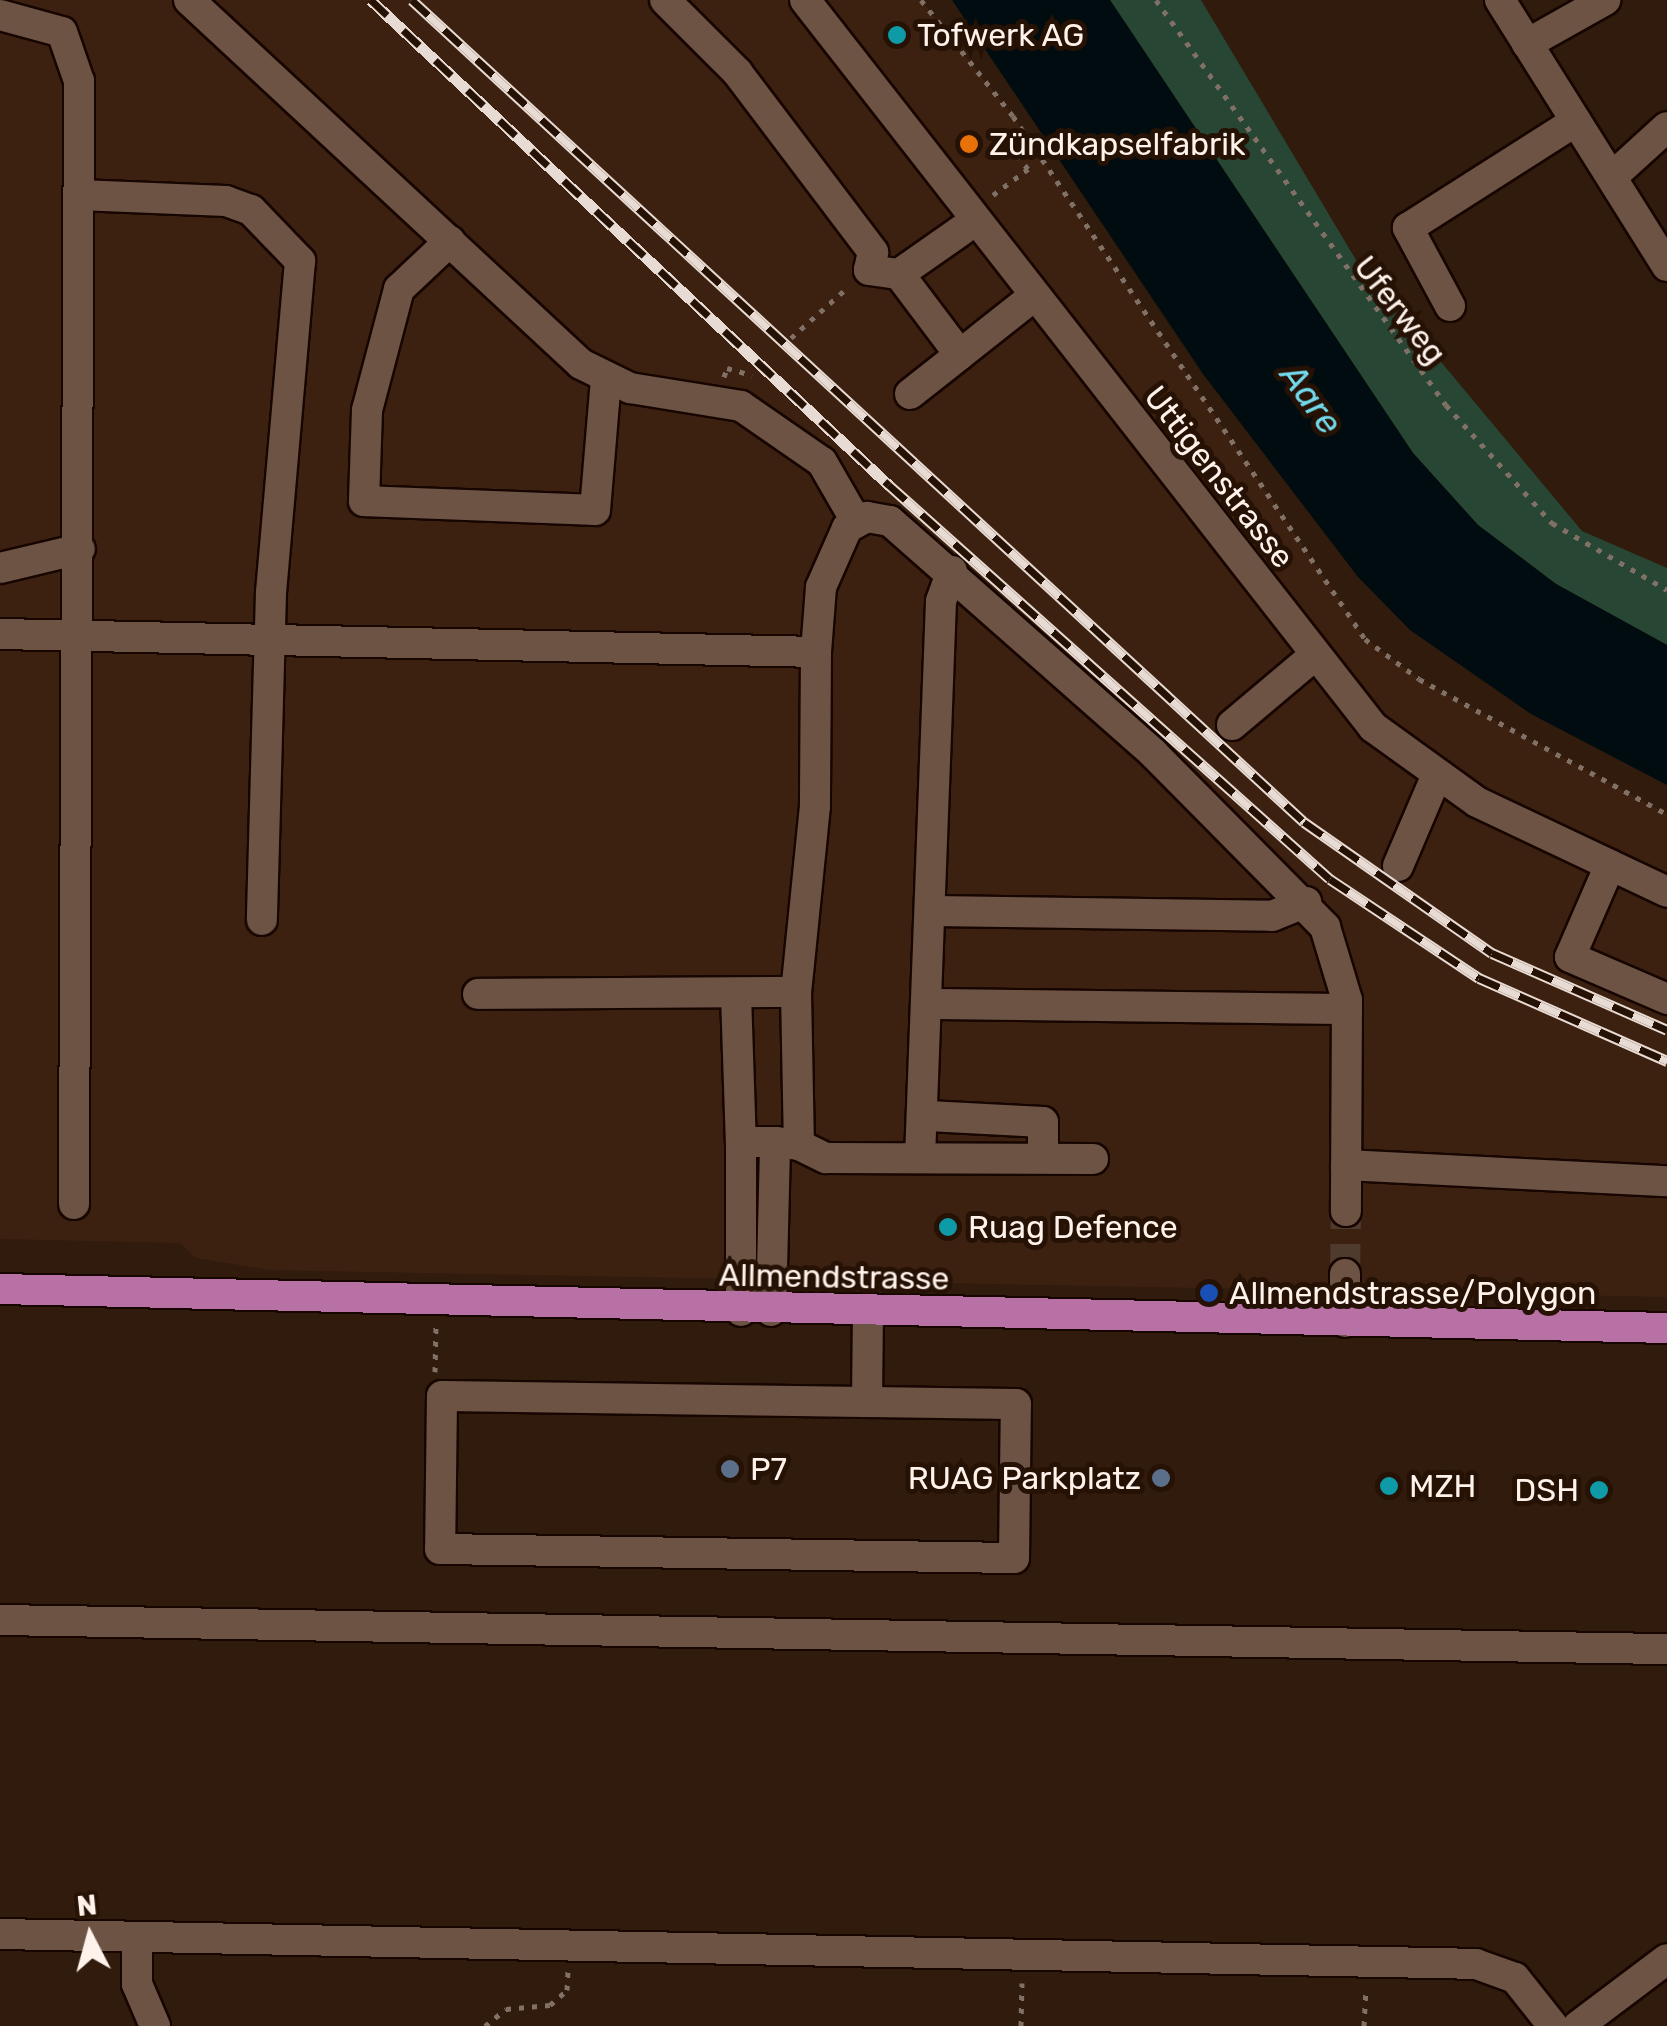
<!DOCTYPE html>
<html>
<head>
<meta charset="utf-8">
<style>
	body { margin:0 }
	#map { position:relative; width:1667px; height:2026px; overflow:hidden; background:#301b0d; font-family:Rubik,sans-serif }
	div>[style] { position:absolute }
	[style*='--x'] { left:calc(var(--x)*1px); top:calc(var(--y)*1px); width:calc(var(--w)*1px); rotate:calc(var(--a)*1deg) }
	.built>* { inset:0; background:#3d2110 }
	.green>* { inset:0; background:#274633 }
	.water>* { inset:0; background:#000c0f }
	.minor-tunnel>* { height:30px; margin-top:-15px; transform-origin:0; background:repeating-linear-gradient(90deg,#4f3b2e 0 30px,transparent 0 45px) }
	.path>* { height:5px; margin-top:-2.5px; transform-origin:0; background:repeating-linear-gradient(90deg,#817065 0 5px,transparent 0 13px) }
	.roads { filter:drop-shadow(2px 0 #170500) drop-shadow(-2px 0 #170500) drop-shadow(0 2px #170500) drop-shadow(0 -2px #170500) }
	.minor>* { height:30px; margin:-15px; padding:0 15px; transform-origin:15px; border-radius:15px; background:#6c5344 }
	.major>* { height:30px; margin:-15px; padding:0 15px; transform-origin:15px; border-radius:15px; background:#b871a5 }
	.rail>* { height:11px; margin-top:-5.5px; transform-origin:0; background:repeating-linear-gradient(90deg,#261105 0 22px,#e8dbd3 0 44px); box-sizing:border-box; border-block:2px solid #e8dbd3 }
	.dots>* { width:28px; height:28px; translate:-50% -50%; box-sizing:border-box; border:5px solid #261105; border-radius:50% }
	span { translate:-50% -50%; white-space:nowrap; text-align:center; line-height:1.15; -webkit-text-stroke:10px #261105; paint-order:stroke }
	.poi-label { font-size:32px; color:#fef2eb }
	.left { translate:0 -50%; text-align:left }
	.right { translate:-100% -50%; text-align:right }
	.street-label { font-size:32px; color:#fef2eb }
	.water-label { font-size:35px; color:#72daec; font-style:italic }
	.north { position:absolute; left:40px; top:1886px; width:100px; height:100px; -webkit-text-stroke:8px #261105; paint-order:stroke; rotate:354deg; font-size:28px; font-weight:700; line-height:40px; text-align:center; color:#fef2eb }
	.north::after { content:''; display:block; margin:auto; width:35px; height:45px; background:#fef2eb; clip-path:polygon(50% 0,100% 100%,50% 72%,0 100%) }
</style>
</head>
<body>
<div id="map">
	<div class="built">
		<i style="clip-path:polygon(0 0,921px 0,1013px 116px,1365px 638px,1419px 679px,1667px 814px,1667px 1297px,270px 1270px,196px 1258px,180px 1243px,0 1239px)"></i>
	</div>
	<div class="green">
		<i style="clip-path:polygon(1110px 0,1201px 0,1356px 260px,1582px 531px,1667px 568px,1667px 645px,1556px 584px,1478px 525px,1413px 453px)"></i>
	</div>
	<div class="water">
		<i style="clip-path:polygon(952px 0,1110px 0,1413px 453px,1478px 525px,1556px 584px,1667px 645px,1667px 785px,1531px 714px,1410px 630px,1358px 577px,1203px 374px)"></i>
	</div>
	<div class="minor-tunnel">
		<i style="--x:1345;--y:1274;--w:63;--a:-89.1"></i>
	</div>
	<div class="path">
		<i style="--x:921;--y:0;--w:148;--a:51.6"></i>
		<i style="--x:1013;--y:116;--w:630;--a:56.06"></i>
		<i style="--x:1365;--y:639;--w:67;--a:36.5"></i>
		<i style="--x:1419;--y:679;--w:282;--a:28.6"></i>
		<i style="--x:1156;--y:0;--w:498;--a:54.4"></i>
		<i style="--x:1446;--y:405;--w:159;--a:48.1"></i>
		<i style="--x:1552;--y:523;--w:133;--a:30.2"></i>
		<i style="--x:993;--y:195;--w:44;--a:-36.6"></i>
		<i style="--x:1028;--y:169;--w:23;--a:-128"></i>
		<i style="--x:1014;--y:151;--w:24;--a:5"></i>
		<i style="--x:791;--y:338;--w:76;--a:-41.8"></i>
		<i style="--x:724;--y:377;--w:9;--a:-72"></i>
		<i style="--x:727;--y:368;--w:26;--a:16"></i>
		<i style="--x:435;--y:1372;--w:49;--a:-88.8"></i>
		<i style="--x:485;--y:2026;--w:27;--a:-39"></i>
		<i style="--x:506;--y:2009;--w:44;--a:-5.2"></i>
		<i style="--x:550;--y:2005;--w:23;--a:-41"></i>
		<i style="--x:567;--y:1990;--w:19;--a:-87"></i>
		<i style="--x:1021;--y:2026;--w:43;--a:-88.7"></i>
		<i style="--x:1364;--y:2026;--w:37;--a:-87"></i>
	</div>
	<div class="roads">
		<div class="minor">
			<i style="--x:189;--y:0;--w:535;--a:42.88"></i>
			<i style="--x:581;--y:364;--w:55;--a:26.1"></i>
			<i style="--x:630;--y:388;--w:112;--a:9.2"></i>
			<i style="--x:741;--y:406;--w:98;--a:34.7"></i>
			<i style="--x:822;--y:462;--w:68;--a:60"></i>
			<i style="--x:665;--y:0;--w:102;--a:45"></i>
			<i style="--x:737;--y:72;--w:226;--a:52.9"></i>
			<i style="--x:873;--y:252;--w:18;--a:103"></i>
			<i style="--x:869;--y:270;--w:30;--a:8"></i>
			<i style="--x:899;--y:274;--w:94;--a:-35"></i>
			<i style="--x:805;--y:0;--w:923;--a:52"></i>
			<i style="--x:1373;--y:727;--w:128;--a:35.8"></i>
			<i style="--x:1477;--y:802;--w:210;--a:25.3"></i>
			<i style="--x:1500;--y:0;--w:314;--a:57.9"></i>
			<i style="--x:0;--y:15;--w:64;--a:15.3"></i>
			<i style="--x:62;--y:32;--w:52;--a:70.9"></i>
			<i style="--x:79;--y:81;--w:1123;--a:90.26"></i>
			<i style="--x:1527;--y:44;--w:90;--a:-29.4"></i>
			<i style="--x:1612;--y:177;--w:74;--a:-42.3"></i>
			<i style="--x:79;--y:195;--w:147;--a:2.3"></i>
			<i style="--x:226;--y:201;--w:27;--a:20"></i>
			<i style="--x:251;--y:210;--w:71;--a:46.1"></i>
			<i style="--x:300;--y:261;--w:332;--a:95"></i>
			<i style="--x:271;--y:592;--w:328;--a:91.6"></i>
			<i style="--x:450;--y:241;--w:70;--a:136.7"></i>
			<i style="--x:399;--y:289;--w:125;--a:104.8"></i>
			<i style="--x:367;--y:410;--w:91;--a:91.9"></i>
			<i style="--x:364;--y:501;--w:231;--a:2.2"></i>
			<i style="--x:595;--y:510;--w:130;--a:-85.2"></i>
			<i style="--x:899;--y:274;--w:101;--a:53"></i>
			<i style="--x:1450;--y:306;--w:89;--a:-118.3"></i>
			<i style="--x:1408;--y:228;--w:199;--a:-32.5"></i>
			<i style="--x:910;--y:394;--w:158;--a:-38.3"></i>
			<i style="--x:0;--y:568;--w:82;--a:-13.4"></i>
			<i style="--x:0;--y:634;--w:816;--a:1.26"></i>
			<i style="--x:816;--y:652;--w:65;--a:-85.6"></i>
			<i style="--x:821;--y:587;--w:64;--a:-66.2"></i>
			<i style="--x:847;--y:528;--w:23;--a:-29"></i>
			<i style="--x:867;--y:517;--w:23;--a:10"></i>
			<i style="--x:890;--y:521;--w:351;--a:41.4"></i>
			<i style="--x:1153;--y:753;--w:245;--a:45.3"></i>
			<i style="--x:1325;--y:927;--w:76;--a:73.2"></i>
			<i style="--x:1347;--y:1000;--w:211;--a:90.3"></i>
			<i style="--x:816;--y:652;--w:154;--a:90.4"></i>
			<i style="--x:815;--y:806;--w:187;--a:95.8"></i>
			<i style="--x:796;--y:992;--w:153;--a:88.9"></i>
			<i style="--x:799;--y:1145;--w:30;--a:26"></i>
			<i style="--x:826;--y:1158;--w:267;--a:0.2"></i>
			<i style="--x:1232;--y:725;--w:107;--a:-40.1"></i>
			<i style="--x:1610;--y:865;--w:100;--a:113.5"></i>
			<i style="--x:1570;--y:957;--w:106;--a:23.4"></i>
			<i style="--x:1398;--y:866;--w:97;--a:-66.9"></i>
			<i style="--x:934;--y:911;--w:338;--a:0.8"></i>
			<i style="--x:1272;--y:916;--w:37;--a:-22"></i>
			<i style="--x:478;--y:994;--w:318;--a:-0.4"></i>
			<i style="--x:736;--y:995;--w:147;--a:88.1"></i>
			<i style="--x:741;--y:1142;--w:34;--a:0"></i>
			<i style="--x:932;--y:1004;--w:415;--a:0.7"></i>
			<i style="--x:928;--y:1116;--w:115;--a:3"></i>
			<i style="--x:1043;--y:1122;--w:36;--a:90"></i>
			<i style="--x:920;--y:1158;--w:557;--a:-87.84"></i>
			<i style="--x:941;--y:601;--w:32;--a:-70"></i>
			<i style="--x:1346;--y:1165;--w:321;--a:2.9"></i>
			<i style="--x:741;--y:1311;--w:169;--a:-90"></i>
			<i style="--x:771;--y:1311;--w:169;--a:-88.6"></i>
			<i style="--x:775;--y:1142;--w:24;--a:7"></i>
			<i style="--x:1345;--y:1322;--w:48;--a:-90"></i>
			<i style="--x:867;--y:1402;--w:425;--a:-179.2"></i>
			<i style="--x:442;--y:1396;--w:153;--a:90.7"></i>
			<i style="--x:440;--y:1549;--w:574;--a:0.9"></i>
			<i style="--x:1014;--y:1558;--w:154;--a:-89.3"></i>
			<i style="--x:1016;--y:1404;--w:149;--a:-179.2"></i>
			<i style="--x:867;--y:1402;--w:89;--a:-89.4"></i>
			<i style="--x:0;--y:1620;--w:1667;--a:1"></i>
			<i style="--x:0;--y:1934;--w:1476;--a:1.16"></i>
			<i style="--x:1476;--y:1964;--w:41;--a:19.7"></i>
			<i style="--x:1515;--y:1978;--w:61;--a:51.6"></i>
			<i style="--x:137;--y:1938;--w:46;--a:90"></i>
			<i style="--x:137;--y:1984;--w:46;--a:66.8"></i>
			<i style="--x:1578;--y:2026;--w:111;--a:-37"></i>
		</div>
		<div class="major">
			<i style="--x:0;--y:1289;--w:1667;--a:1.34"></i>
		</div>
	</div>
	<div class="rail">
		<i style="--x:371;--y:0;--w:710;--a:43.12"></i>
		<i style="--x:889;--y:485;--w:591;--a:41.78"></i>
		<i style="--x:1330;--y:879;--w:179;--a:33.6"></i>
		<i style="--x:1479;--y:978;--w:206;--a:23.8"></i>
		<i style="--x:412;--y:0;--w:1213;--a:42.66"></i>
		<i style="--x:1304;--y:822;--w:229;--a:34.9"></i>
		<i style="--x:1492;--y:953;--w:191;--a:23.7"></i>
	</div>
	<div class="dots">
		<i style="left:897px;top:35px;background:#0f9aa8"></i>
		<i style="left:969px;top:144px;background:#e8710a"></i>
		<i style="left:948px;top:1227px;background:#0f9aa8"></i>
		<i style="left:1209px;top:1293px;background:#1a4fb4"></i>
		<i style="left:730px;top:1469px;background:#5c6f8a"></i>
		<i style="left:1161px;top:1478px;background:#5c6f8a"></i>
		<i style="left:1389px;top:1486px;background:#0f9aa8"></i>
		<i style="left:1599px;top:1490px;background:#0f9aa8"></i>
	</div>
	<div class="poi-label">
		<span class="left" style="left:917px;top:35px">Tofwerk AG</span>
		<span class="left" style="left:989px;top:144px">Zündkapselfabrik</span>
		<span class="left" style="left:968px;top:1227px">Ruag Defence</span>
		<span class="left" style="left:1229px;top:1293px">Allmendstrasse/Polygon</span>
		<span class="left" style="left:750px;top:1469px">P7</span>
		<span class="right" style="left:1141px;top:1478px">RUAG Parkplatz</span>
		<span class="left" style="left:1409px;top:1486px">MZH</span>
		<span class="right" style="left:1579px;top:1490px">DSH</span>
	</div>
	<div class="street-label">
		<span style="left:1400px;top:310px;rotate:52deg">Uferweg</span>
		<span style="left:1219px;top:477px;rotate:52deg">Uttigenstrasse</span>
		<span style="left:834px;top:1277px;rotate:1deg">Allmendstrasse</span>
	</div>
	<div class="water-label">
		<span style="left:1311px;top:399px;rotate:54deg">Aare</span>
	</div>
	<div class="north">N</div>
</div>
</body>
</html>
